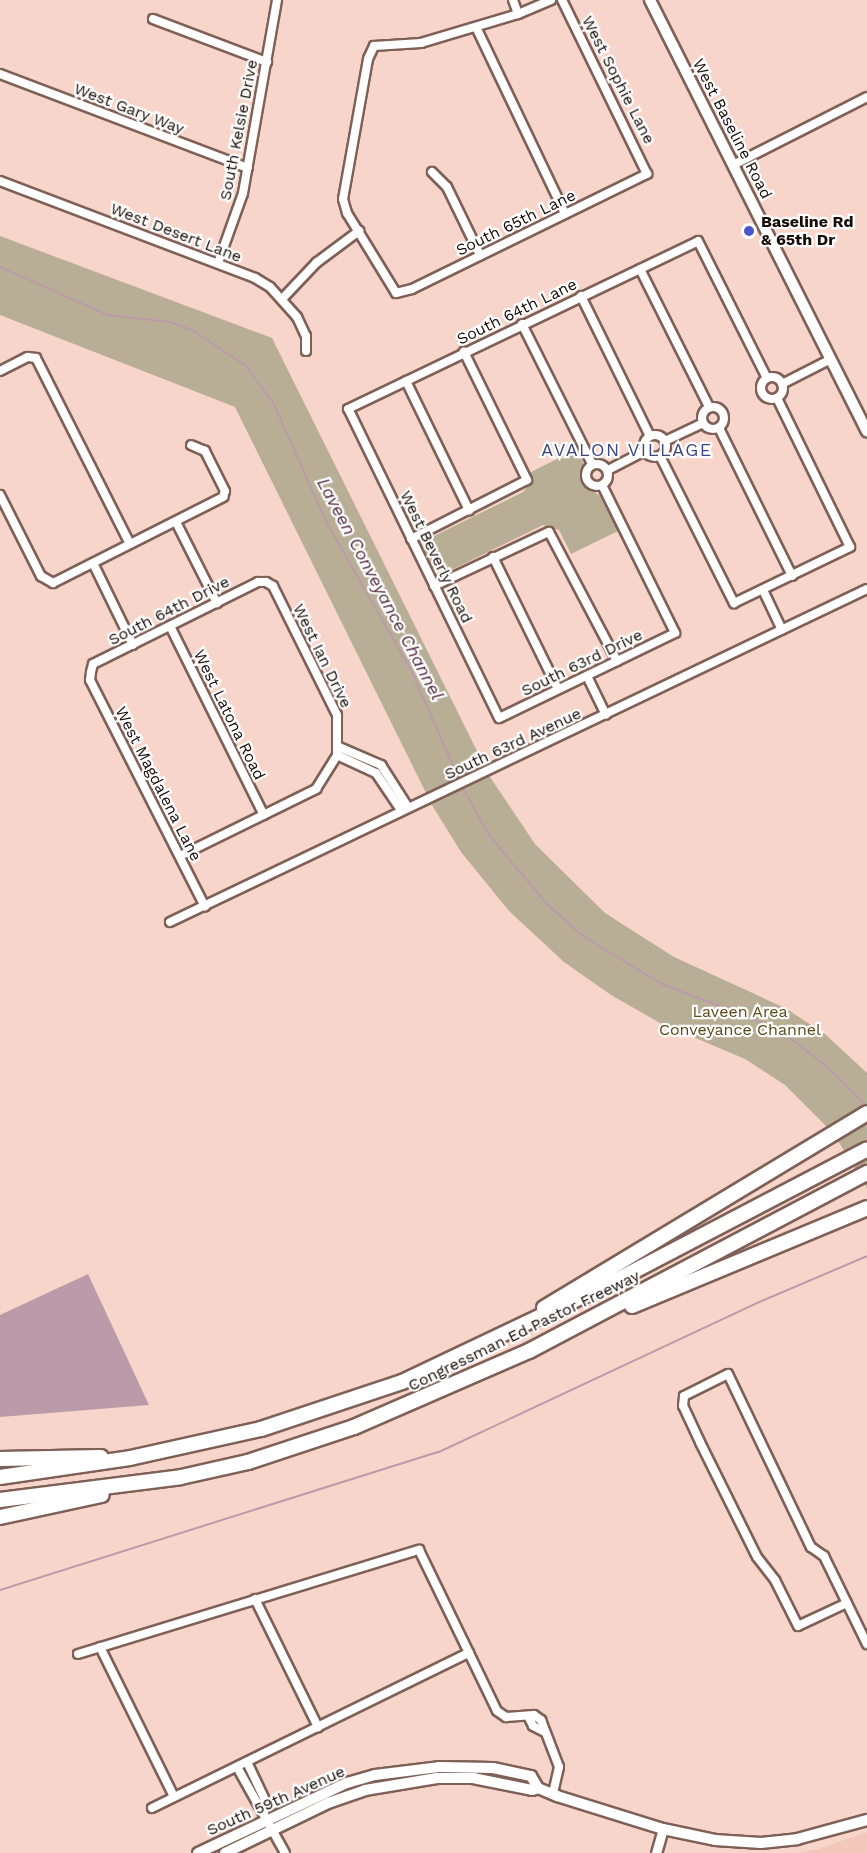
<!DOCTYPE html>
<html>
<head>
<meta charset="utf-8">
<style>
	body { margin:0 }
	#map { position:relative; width:867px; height:1853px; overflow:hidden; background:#f8d5ca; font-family:"Work Sans",sans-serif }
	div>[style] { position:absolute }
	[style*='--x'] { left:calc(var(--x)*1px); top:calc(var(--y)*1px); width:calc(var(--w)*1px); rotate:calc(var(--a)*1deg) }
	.built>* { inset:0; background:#f3c8ba }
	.green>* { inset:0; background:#b8ae96 }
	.water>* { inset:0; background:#bb9baa }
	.stream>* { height:2px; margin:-1px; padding:0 1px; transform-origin:1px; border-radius:1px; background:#bb9baa }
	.roads { filter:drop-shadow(2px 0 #7f6057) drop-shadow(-2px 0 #7f6057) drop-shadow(0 2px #7f6057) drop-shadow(0 -2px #7f6057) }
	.minor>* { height:8px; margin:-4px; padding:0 4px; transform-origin:4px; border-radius:4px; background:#fff }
	.minor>.ring { margin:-4px; padding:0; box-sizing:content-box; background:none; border:8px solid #fff; border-radius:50% }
	.tertiary>* { height:9px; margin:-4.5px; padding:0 4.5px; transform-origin:4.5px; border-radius:4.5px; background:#fff }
	.secondary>* { height:10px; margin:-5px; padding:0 5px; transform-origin:5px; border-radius:5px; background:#fff }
	.motorway>* { height:14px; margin:-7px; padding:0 7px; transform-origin:7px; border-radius:7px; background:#fff }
	.dots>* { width:16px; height:16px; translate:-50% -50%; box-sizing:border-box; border:3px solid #fff; border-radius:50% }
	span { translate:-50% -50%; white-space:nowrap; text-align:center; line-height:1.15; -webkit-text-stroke:4.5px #fff; paint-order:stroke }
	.street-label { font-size:16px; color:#170c08 }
	.poi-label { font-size:16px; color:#170c08; font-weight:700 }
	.left { translate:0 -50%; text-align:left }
	.park-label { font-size:16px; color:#5b4815 }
	.neighbourhood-label { font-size:18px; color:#3e4783; letter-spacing:1.5px }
	.water-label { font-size:18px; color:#552940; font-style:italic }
</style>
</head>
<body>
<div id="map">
	<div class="built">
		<i style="clip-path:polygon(867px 1832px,867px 1853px,797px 1853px,818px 1849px)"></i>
	</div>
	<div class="green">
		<i style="clip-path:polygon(0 236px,272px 338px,485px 767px,427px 795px,235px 407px,0 315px)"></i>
		<i style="clip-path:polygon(577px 449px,583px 463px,583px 483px,600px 496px,618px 531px,571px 554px,559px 530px,543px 525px,443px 574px,435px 571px,423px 547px,426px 540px,523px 492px,530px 483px,531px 472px)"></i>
		<i style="clip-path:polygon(488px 774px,535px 844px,605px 913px,674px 957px,785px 1008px,825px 1034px,867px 1073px,867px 1188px,833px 1133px,785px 1085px,745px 1059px,660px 1023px,611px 995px,564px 962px,509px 911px,461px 852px,430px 802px)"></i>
	</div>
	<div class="water">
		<i style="clip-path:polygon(88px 1274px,149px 1405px,0 1417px,0 1315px)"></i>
	</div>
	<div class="stream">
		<i style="--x:0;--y:267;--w:118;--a:24"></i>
		<i style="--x:108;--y:315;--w:62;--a:6.4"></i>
		<i style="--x:170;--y:322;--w:23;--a:20"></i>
		<i style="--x:192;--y:330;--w:65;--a:33.7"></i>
		<i style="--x:246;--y:366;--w:47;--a:53.6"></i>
		<i style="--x:274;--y:404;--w:129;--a:66.2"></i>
		<i style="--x:326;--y:522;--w:168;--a:60.1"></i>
		<i style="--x:410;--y:668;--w:121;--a:66.2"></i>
		<i style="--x:464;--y:790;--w:51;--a:60.9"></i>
		<i style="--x:489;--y:835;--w:89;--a:50"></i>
		<i style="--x:546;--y:903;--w:50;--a:41.7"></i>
		<i style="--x:583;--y:936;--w:92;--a:31.3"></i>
		<i style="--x:662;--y:984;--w:104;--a:20.9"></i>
		<i style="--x:759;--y:1021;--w:40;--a:29.7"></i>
		<i style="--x:794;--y:1041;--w:47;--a:38.1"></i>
		<i style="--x:831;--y:1070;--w:51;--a:45"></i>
		<i style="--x:0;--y:1590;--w:460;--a:-17.5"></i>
		<i style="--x:439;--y:1452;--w:351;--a:-25.1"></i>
		<i style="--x:757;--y:1303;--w:120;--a:-23.1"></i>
	</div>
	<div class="roads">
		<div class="minor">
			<i style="--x:513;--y:0;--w:15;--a:70"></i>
			<i style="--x:551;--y:0;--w:36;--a:157"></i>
			<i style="--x:518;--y:14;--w:101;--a:163.4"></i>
			<i style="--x:421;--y:43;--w:47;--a:176.3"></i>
			<i style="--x:374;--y:46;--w:14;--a:115"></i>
			<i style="--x:368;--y:59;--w:142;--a:100.1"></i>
			<i style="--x:343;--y:199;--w:15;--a:74"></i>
			<i style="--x:347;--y:213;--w:94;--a:58.5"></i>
			<i style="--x:396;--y:293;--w:16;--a:-14"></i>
			<i style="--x:412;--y:289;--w:262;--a:-26.1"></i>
			<i style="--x:647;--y:174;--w:194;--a:-116"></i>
			<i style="--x:153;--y:19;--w:122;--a:20.7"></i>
			<i style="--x:476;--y:27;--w:207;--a:64.5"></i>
			<i style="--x:0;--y:74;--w:265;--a:20.8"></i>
			<i style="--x:733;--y:165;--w:150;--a:-26.9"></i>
			<i style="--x:432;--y:172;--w:21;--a:45"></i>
			<i style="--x:447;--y:187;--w:76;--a:64.1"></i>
			<i style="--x:0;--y:181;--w:273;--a:20.8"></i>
			<i style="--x:255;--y:278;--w:17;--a:31"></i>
			<i style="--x:270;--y:287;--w:40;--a:48"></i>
			<i style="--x:297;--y:317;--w:21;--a:65"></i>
			<i style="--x:306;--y:336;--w:15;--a:90"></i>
			<i style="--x:218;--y:263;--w:74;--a:-70.3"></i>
			<i style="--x:243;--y:193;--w:196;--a:-80"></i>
			<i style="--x:640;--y:269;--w:154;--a:63.4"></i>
			<i style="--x:581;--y:296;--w:156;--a:63.8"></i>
			<i style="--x:282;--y:299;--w:50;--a:-46.6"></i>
			<i style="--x:316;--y:263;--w:54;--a:-36.7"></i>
			<i style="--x:522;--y:324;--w:157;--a:63.4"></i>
			<i style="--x:0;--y:371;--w:31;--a:-27"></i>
			<i style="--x:28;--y:357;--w:8;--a:7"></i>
			<i style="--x:36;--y:358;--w:208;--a:63.2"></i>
			<i class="ring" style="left:761px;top:377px;width:14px;height:14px"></i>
			<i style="--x:406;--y:381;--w:144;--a:64"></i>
			<i style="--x:782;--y:384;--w:55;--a:-27"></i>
			<i class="ring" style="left:702px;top:407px;width:14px;height:14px"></i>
			<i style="--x:719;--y:428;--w:165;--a:63.7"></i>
			<i class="ring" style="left:644px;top:435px;width:14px;height:14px"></i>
			<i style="--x:665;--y:441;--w:42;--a:-25.3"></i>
			<i style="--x:660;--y:456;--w:165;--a:63.3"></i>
			<i style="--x:734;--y:603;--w:129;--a:-25.8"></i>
			<i style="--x:850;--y:547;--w:166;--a:-116.1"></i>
			<i class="ring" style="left:586px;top:464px;width:14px;height:14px"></i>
			<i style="--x:608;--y:470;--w:42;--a:-27.2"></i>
			<i style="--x:602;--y:485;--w:165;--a:63.7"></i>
			<i style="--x:675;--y:633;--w:195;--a:154.2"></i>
			<i style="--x:499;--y:718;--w:344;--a:-116"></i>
			<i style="--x:348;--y:409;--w:388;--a:-25.6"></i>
			<i style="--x:698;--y:241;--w:153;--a:63.3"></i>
			<i style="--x:0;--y:495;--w:91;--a:63.2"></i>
			<i style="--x:41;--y:576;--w:14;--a:30"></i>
			<i style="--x:53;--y:583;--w:191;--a:-26.8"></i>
			<i style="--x:223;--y:497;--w:6;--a:-72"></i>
			<i style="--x:225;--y:491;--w:45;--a:-116.6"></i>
			<i style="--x:205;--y:451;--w:15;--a:-157"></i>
			<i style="--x:176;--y:522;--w:91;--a:63.2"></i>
			<i style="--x:411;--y:539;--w:130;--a:-27"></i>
			<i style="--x:527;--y:480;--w:143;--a:-116.2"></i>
			<i style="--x:493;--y:557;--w:147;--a:63.8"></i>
			<i style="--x:93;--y:563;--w:91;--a:64"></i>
			<i style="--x:434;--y:586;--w:127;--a:-25.2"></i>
			<i style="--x:549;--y:532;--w:146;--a:62.2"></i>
			<i style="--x:763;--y:590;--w:44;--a:64.6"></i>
			<i style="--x:170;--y:626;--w:211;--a:63.6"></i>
			<i style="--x:587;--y:676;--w:43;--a:64"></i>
			<i style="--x:339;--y:747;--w:46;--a:23.2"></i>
			<i style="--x:381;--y:765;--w:50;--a:57.3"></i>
			<i style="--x:337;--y:755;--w:43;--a:24.8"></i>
			<i style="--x:376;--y:773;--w:45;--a:56"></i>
			<i style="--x:180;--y:856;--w:152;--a:-26.2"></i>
			<i style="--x:316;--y:789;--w:40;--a:-58"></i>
			<i style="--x:337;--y:755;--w:40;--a:-90"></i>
			<i style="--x:337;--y:715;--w:144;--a:-116.4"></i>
			<i style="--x:273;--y:586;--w:8;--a:-150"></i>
			<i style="--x:266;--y:582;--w:8;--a:180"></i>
			<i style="--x:258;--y:582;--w:184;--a:153.6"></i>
			<i style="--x:93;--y:664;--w:8;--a:104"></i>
			<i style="--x:91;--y:672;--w:8;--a:97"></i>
			<i style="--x:90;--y:680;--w:254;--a:63.1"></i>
			<i style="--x:170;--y:922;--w:772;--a:-25.54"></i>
			<i style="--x:255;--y:1599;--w:143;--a:63.8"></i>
			<i style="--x:847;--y:1603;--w:54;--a:154.9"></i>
			<i style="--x:798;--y:1626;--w:51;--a:-116.6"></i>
			<i style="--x:775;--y:1580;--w:29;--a:-128"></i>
			<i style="--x:757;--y:1557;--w:128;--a:-116.4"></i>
			<i style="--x:700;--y:1442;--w:40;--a:-115"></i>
			<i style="--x:683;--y:1406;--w:10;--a:-84"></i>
			<i style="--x:684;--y:1396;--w:49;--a:-26.6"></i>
			<i style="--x:728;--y:1374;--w:192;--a:64.4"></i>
			<i style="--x:811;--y:1547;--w:16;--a:35"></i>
			<i style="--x:824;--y:1556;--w:98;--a:64"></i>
			<i style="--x:100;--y:1647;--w:167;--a:63.7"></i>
			<i style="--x:78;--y:1654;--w:357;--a:-17"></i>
			<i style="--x:419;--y:1550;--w:114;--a:64.1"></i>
			<i style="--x:528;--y:1716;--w:11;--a:63"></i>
			<i style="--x:533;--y:1726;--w:11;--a:27"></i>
			<i style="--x:247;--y:1762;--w:44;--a:64.6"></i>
			<i style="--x:266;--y:1802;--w:11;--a:100"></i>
			<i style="--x:237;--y:1767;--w:98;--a:60.8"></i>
			<i style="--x:152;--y:1808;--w:353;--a:-26.1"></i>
			<i style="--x:469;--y:1653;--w:64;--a:64.2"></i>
			<i style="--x:497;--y:1711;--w:11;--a:34"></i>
			<i style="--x:506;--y:1717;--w:28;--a:-4"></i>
			<i style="--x:534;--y:1715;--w:9;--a:36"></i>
			<i style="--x:541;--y:1720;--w:50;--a:69"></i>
			<i style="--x:559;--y:1767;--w:28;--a:103"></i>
		</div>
		<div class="tertiary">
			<i style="--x:656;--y:1853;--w:25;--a:-74"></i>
		</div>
		<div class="secondary">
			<i style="--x:650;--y:0;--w:483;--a:63.3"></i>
			<i style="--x:198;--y:1853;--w:165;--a:-25.2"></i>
			<i style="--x:347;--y:1783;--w:29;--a:-16"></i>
			<i style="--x:375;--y:1775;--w:64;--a:-7.1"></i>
			<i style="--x:439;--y:1767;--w:54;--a:1.1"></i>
			<i style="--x:493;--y:1768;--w:39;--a:12"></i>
			<i style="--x:531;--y:1776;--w:14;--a:60"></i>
			<i style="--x:538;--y:1788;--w:21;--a:23"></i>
			<i style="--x:557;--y:1796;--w:111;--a:17.3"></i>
			<i style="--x:663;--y:1829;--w:53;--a:11.9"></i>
			<i style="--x:715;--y:1840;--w:46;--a:3.7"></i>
			<i style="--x:761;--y:1843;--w:36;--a:-6"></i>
			<i style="--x:797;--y:1839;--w:73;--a:-15.2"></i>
			<i style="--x:225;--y:1853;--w:114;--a:-25.9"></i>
			<i style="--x:328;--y:1803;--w:39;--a:-19"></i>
			<i style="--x:365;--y:1790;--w:73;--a:-9.5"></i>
			<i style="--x:437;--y:1778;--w:36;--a:0"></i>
			<i style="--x:473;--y:1778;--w:60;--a:11.5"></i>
			<i style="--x:532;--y:1790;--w:6;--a:-18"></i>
		</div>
		<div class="motorway">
			<i style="--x:632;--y:1306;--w:255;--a:-22.6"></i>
			<i style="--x:544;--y:1308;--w:377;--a:-31.1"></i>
			<i style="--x:0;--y:1459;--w:101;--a:-1.1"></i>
			<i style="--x:0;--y:1477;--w:131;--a:-8.3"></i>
			<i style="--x:130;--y:1458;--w:134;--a:-12.5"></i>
			<i style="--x:261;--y:1429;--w:149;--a:-18.4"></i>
			<i style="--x:402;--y:1382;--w:236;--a:-25.4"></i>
			<i style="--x:615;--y:1281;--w:284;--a:-27.6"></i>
			<i style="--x:0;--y:1500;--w:182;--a:-7.2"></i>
			<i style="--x:181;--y:1477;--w:69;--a:-12.6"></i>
			<i style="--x:248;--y:1462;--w:112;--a:-18.3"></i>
			<i style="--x:354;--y:1427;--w:191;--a:-23.5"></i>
			<i style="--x:529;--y:1351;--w:382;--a:-27.8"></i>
			<i style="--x:0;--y:1517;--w:104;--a:-12.2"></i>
		</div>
	</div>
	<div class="dots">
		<i style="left:749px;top:231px;background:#4c55cb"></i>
	</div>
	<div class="street-label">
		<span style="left:618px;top:80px;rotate:63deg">West Sophie Lane</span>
		<span style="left:129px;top:109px;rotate:21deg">West Gary Way</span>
		<span style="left:732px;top:129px;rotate:63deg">West Baseline Road</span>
		<span style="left:239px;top:130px;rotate:-79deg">South Kelsie Drive</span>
		<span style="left:516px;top:223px;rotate:-26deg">South 65th Lane</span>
		<span style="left:176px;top:233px;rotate:21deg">West Desert Lane</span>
		<span style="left:517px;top:312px;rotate:-26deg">South 64th Lane</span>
		<span style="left:436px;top:557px;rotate:64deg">West Beverly Road</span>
		<span style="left:169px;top:611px;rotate:-27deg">South 64th Drive</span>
		<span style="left:322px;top:656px;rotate:64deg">West Ian Drive</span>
		<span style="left:582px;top:663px;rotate:-26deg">South 63rd Drive</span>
		<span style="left:229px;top:715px;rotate:64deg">West Latona Road</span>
		<span style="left:513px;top:744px;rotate:-25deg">South 63rd Avenue</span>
		<span style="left:158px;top:784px;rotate:63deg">West Magdalena Lane</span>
		<span style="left:524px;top:1331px;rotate:-26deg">Congressman Ed Pastor Freeway</span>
		<span style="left:276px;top:1801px;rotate:-24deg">South 59th Avenue</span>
	</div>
	<div class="poi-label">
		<span class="left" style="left:761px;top:231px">Baseline Rd<br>&amp; 65th Dr</span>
	</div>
	<div class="park-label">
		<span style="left:740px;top:1021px">Laveen Area<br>Conveyance Channel</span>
	</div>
	<div class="neighbourhood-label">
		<span style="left:627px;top:450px">AVALON VILLAGE</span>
	</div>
	<div class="water-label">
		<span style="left:380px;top:589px;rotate:62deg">Laveen Conveyance Channel</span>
	</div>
</div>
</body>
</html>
